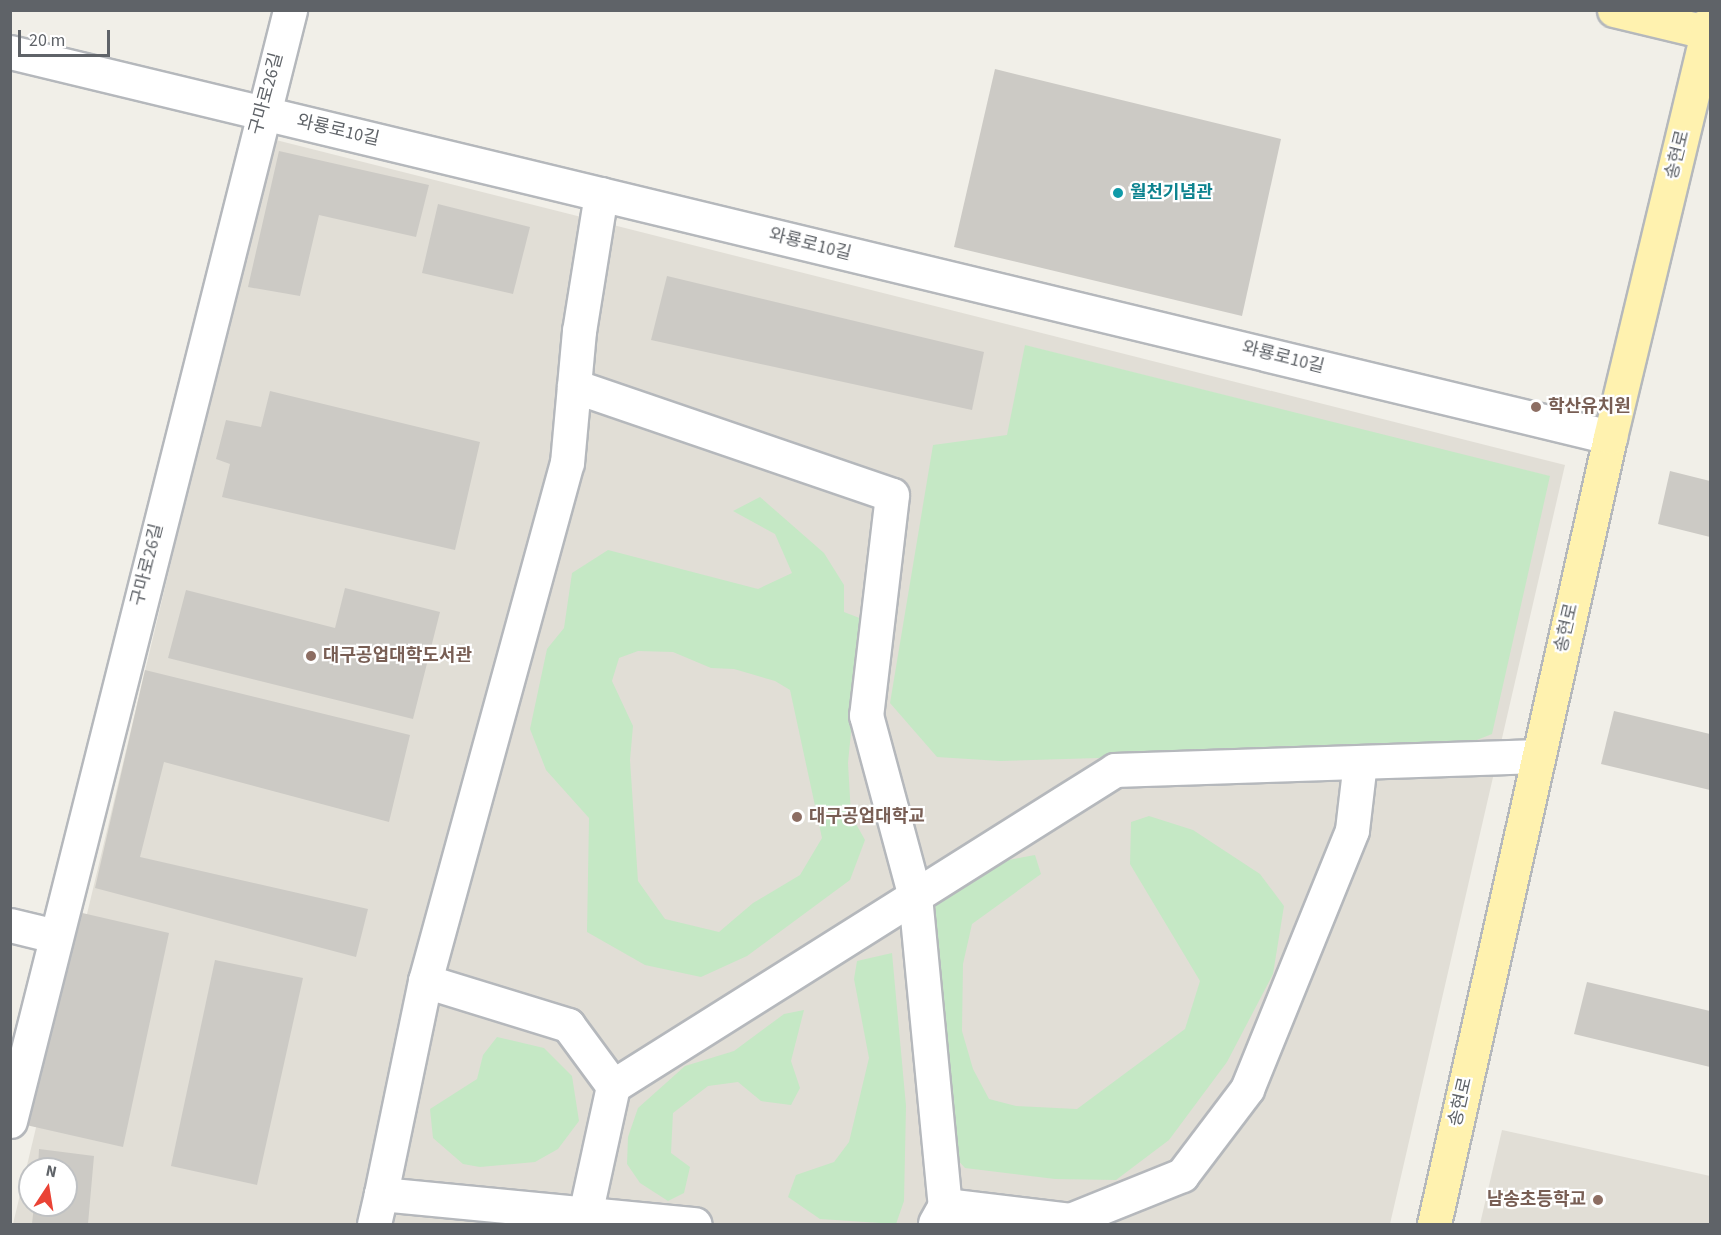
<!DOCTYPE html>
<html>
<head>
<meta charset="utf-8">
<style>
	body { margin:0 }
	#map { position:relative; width:1721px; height:1235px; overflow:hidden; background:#f1efe8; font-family:"Source Sans 3","Noto Sans KR",sans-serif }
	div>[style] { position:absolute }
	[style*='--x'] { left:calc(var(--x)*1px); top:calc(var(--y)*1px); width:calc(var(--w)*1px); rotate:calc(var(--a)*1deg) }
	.education>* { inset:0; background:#e1ded6 }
	.green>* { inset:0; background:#c5e8c5 }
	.building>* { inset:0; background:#cccac5 }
	.roads { filter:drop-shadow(2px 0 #b5b8bc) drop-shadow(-2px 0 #b5b8bc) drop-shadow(0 2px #b5b8bc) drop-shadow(0 -2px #b5b8bc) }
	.minor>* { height:33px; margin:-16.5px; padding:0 16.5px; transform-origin:16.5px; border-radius:16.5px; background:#fff }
	.major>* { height:33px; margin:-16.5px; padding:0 16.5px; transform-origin:16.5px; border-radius:16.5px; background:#fff2af }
	.dots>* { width:16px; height:16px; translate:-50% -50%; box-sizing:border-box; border:3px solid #fff; border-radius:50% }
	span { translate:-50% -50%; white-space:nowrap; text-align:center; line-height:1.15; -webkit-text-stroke:4.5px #fff; paint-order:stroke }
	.street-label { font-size:18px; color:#5f6368 }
	.culture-label { font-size:18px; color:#0d838f; font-weight:700 }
	.left { translate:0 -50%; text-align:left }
	.education-label { font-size:18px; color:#785e54; font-weight:700 }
	.right { translate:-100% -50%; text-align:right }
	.frame { position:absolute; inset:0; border:12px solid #5f6368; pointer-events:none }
	.north { position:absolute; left:18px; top:1157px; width:60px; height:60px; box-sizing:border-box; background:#fff; border:2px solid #bfc1c3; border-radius:50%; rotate:12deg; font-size:16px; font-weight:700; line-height:24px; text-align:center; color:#5f6368 }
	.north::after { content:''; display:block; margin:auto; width:21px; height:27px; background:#ea4335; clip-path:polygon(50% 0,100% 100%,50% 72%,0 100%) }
	.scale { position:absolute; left:18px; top:30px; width:92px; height:27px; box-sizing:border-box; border:3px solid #5f6368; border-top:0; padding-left:8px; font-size:18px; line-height:21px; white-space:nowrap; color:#5f6368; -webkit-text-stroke:4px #fff; paint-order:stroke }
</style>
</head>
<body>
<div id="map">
	<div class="education">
		<i style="clip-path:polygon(evenodd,272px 139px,1565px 465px,1390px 1224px,13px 1224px,272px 139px,30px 1169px,66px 1169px,66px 1205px,30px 1205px,30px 1169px)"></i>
		<i style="clip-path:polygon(1502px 1130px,1710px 1176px,1710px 1224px,1480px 1224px)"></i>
	</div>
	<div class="green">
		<i style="clip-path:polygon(1025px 345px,1550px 476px,1492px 734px,1459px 747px,1000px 761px,937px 757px,890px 703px,933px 445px,1007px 435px)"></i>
		<i style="clip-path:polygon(evenodd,760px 497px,824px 553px,844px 585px,844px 612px,862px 619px,848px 763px,851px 815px,865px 840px,850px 880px,747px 956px,701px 977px,645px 965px,587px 932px,589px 818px,546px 770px,530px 729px,547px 649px,564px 628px,572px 573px,608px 550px,758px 589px,792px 573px,775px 534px,733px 511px,760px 497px,638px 651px,673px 652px,711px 668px,734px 669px,775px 681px,790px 690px,822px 838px,800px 875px,753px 903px,719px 932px,665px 919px,638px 881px,630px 760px,633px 726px,612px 681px,619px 658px,638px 651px)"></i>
		<i style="clip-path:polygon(1149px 816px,1193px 830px,1260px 874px,1284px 906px,1273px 974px,1227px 1062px,1169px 1140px,1116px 1180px,1055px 1179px,965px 1168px,955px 1157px,945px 1097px,935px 903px,977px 866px,1035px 855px,1041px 874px,972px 924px,963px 964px,962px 1031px,973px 1069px,989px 1099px,1016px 1106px,1077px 1109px,1185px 1029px,1200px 981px,1130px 864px,1131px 822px)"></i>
		<i style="clip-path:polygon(892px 953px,906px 1106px,904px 1201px,896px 1224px,820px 1219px,788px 1197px,796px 1175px,834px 1162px,849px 1142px,869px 1058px,854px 979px,857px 961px)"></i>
		<i style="clip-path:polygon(804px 1010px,791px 1061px,800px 1088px,791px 1105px,761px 1101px,738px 1082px,708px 1086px,673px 1113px,671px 1153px,690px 1167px,684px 1193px,668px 1201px,640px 1183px,627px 1164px,628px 1137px,638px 1108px,685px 1066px,734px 1051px,784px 1014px)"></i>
		<i style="clip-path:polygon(497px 1037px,544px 1048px,572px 1076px,579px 1121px,558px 1149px,535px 1162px,480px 1167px,463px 1164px,433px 1138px,430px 1109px,477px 1079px,483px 1055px)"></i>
	</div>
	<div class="building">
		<i style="clip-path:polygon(995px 69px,1281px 139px,1242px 316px,954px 247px)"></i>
		<i style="clip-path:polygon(279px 151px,429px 185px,416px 237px,319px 215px,300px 296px,248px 287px)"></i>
		<i style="clip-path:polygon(438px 204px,530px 227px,513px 294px,422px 273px)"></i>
		<i style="clip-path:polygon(667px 276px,984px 352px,972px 410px,651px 340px)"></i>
		<i style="clip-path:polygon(270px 391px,480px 442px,455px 550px,222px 497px,230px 464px,216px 459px,226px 420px,261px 427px)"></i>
		<i style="clip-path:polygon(1670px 471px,1710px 481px,1710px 537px,1658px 524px)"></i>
		<i style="clip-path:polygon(345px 588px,440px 612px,413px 719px,168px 658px,186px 590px,335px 628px)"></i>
		<i style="clip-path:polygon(145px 670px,410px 735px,389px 822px,164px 762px,140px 857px,368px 909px,356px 957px,95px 888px)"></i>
		<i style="clip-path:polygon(1614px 711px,1710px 734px,1710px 790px,1601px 764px)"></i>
		<i style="clip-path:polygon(78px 912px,169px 933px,123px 1147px,26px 1125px)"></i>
		<i style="clip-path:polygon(215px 960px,303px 978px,257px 1185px,171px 1166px)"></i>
		<i style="clip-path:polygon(1587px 982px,1710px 1011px,1710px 1067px,1574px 1034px)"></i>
		<i style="clip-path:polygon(39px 1149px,94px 1156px,88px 1224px,32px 1224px,34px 1205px,66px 1205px,66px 1169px,38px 1169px)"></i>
	</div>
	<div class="roads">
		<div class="minor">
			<i style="--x:10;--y:52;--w:1646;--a:13.53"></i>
			<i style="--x:601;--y:194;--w:139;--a:99.1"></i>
			<i style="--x:579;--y:331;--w:132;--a:95.2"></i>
			<i style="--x:567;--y:462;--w:538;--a:105.3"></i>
			<i style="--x:425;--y:981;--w:150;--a:17.1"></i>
			<i style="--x:568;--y:1025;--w:76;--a:53.6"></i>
			<i style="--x:613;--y:1086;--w:593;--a:-32.19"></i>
			<i style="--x:1115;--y:770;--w:423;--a:-1.9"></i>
			<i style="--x:574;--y:386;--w:336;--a:18.9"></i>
			<i style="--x:892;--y:495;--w:222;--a:96.7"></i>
			<i style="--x:866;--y:715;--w:188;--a:74.9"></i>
			<i style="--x:915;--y:896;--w:310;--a:84.5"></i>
			<i style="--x:10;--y:925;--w:46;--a:13.7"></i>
			<i style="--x:425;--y:981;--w:217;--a:101.7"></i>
			<i style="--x:381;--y:1194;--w:315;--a:5.5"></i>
			<i style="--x:10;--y:1121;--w:1146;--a:-75.85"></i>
			<i style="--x:586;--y:1210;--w:127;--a:-77.7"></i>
			<i style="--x:935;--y:1223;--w:21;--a:-61"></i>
			<i style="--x:945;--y:1205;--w:126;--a:6.8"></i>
			<i style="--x:1070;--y:1220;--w:121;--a:-21.9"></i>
			<i style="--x:1182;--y:1175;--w:108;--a:-52.9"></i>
			<i style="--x:1247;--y:1089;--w:279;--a:-67.9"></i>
			<i style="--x:1352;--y:830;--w:68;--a:-83.3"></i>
			<i style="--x:374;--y:1224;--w:31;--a:-77"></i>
		</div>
		<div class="major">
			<i style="--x:1614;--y:10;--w:99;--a:13.5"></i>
			<i style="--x:1434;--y:1224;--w:806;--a:-77.39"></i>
			<i style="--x:1610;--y:437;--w:427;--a:-76.5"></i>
		</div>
	</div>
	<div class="dots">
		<i style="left:1118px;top:193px;background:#0f9aa8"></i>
		<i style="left:1536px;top:407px;background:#8d6e63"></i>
		<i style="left:311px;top:656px;background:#8d6e63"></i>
		<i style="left:797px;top:817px;background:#8d6e63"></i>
		<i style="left:1598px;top:1200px;background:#8d6e63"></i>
	</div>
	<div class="street-label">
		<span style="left:267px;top:94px;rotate:-75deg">구마로26길</span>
		<span style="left:338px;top:131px;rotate:13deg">와룡로10길</span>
		<span style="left:1678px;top:155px;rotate:-76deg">송현로</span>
		<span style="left:810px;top:245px;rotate:14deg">와룡로10길</span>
		<span style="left:1283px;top:358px;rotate:14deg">와룡로10길</span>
		<span style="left:148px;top:565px;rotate:-76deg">구마로26길</span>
		<span style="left:1567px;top:628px;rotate:-77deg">송현로</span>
		<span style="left:1461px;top:1102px;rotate:-77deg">송현로</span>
	</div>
	<div class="culture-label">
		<span class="left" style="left:1130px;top:193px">월천기념관</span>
	</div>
	<div class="education-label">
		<span class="left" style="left:1548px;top:407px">학산유치원</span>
		<span class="left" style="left:323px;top:656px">대구공업대학도서관</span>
		<span class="left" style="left:809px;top:817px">대구공업대학교</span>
		<span class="right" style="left:1586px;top:1200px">남송초등학교</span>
	</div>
	<div class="frame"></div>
	<div class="north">N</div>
	<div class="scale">20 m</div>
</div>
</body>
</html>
